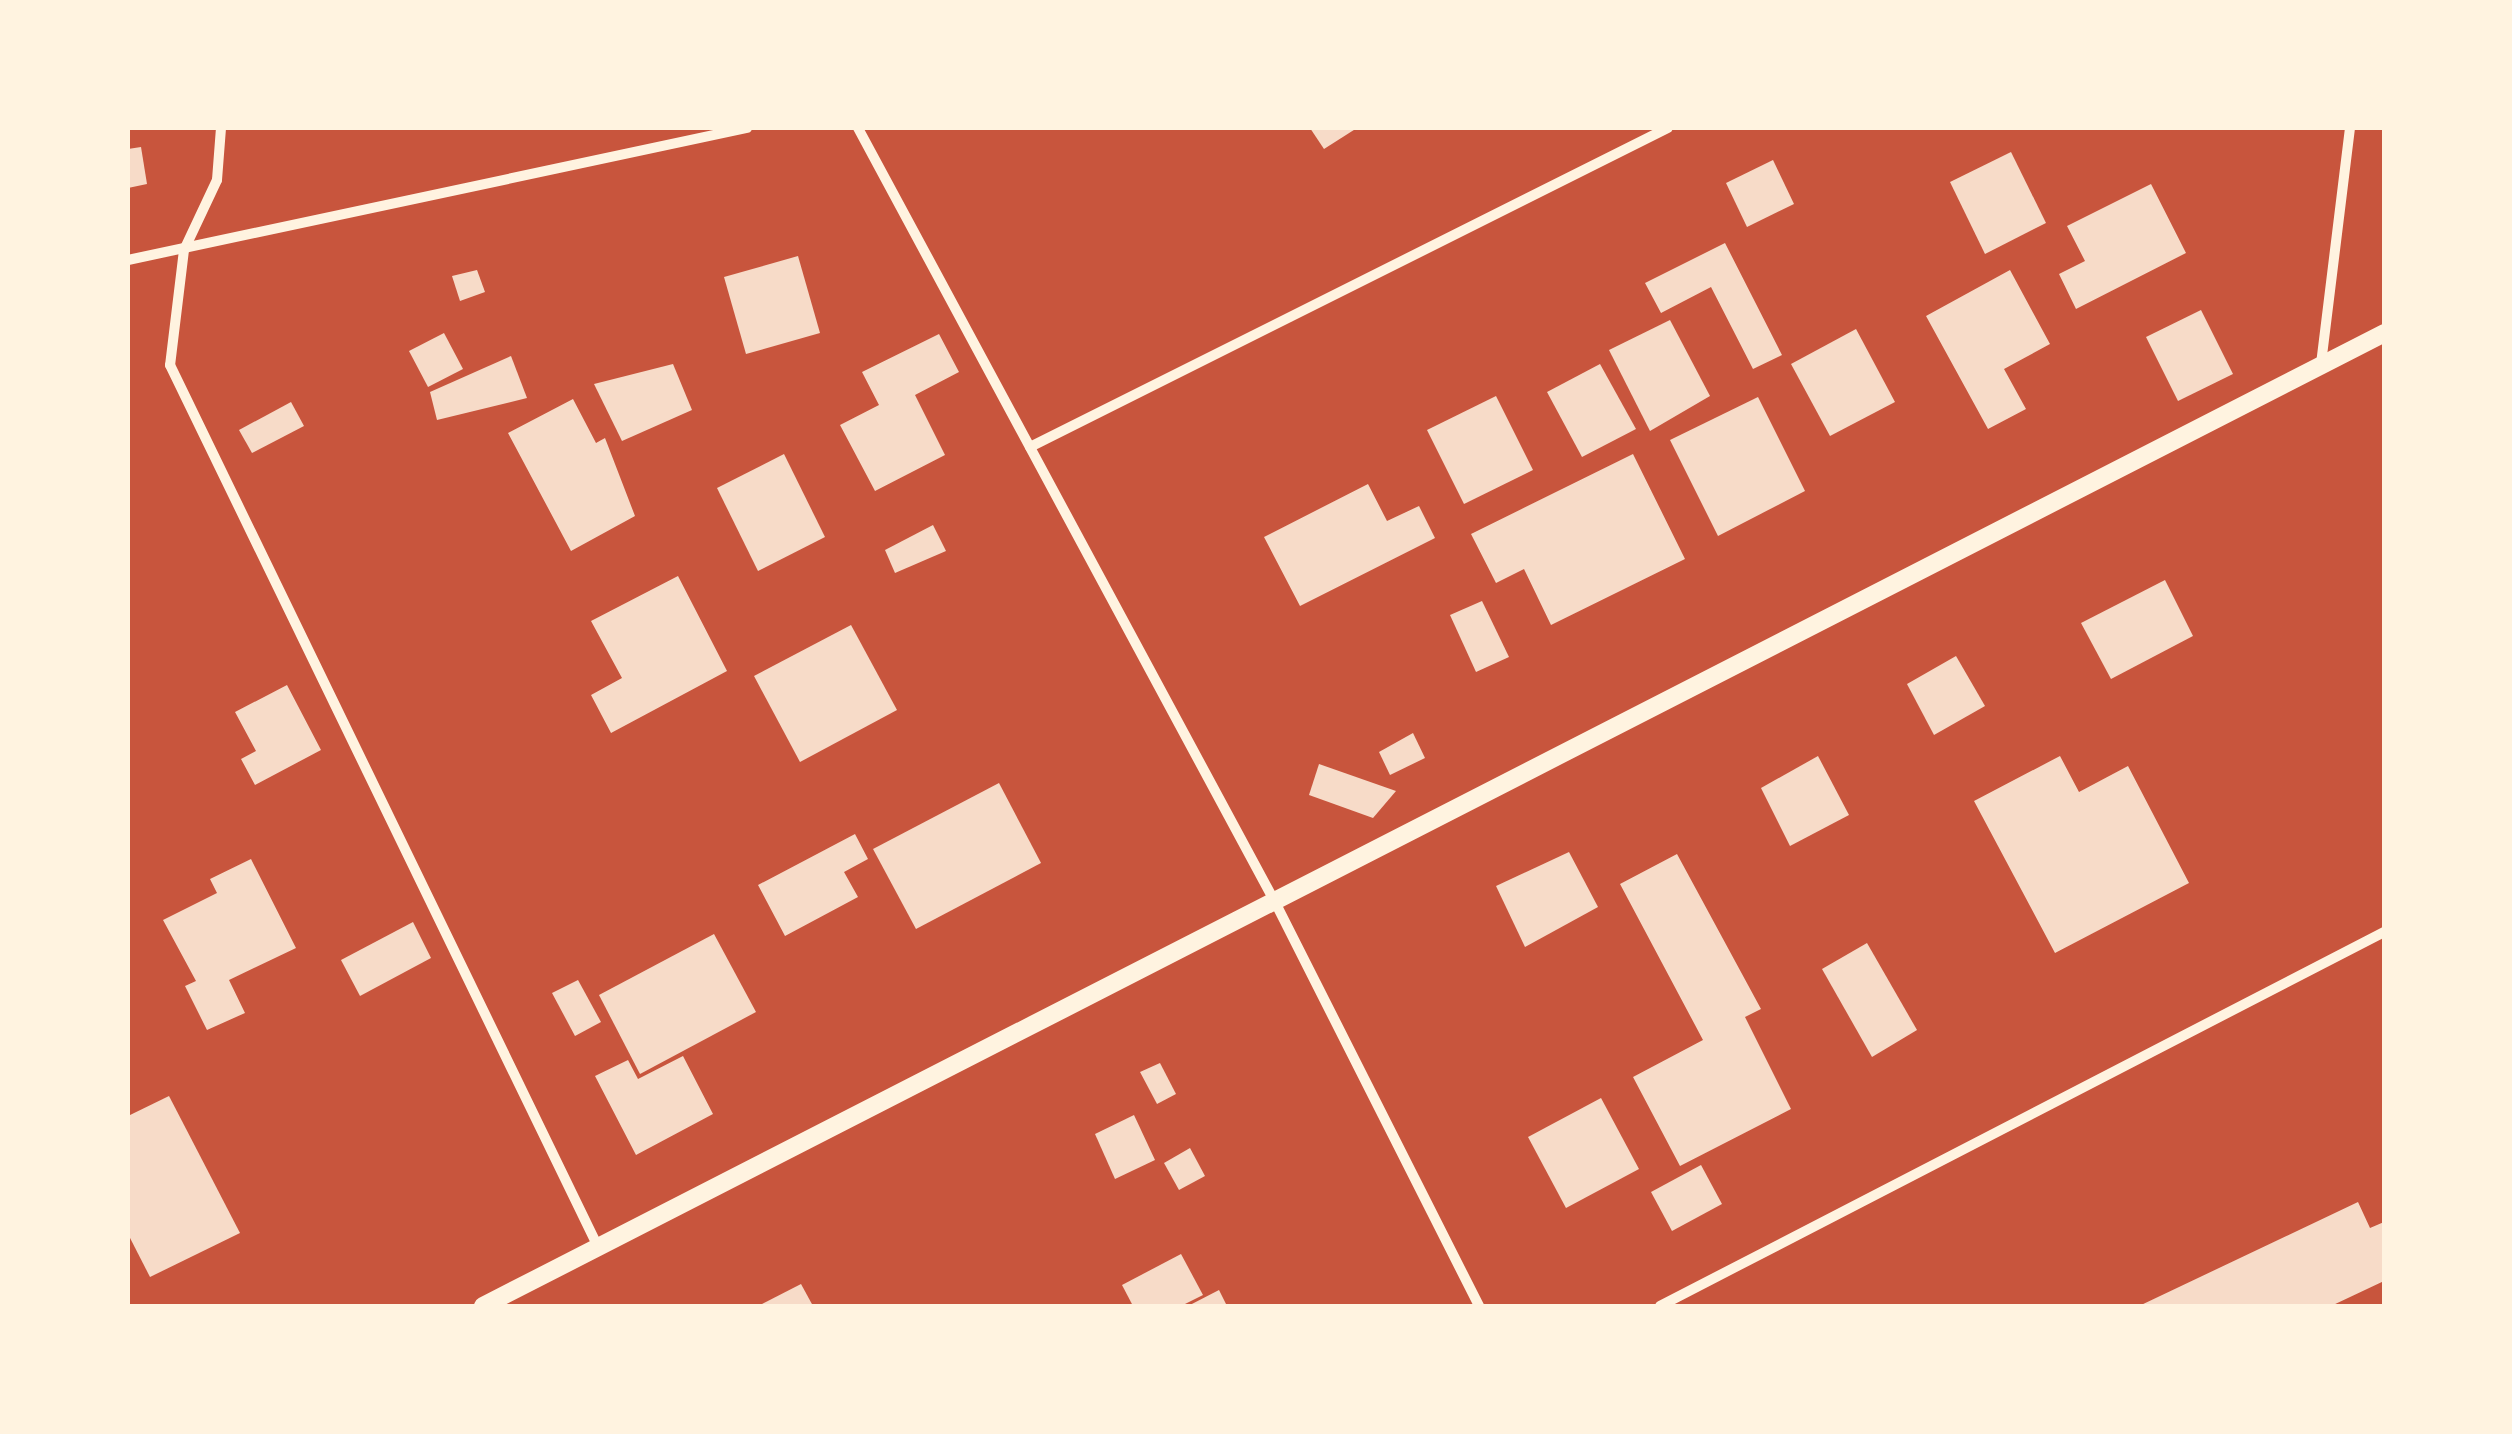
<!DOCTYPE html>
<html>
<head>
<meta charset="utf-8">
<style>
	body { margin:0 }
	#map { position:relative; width:2512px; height:1434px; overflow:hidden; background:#c8553d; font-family:Georgia,serif }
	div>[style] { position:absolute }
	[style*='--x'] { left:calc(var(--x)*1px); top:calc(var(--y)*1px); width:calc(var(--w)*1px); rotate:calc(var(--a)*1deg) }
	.building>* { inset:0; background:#f7dbc8 }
	.minor>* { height:10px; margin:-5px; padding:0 5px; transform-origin:5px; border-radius:5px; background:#fff3e0 }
	.tertiary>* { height:18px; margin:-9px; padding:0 9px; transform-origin:9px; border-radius:9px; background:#fff3e0 }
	span { translate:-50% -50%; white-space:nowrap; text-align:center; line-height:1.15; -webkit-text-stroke:10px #fff3e0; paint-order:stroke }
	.frame { position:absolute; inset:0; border:130px solid #fff3e0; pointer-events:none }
</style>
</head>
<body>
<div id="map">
	<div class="building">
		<i style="clip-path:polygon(1310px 128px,1357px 128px,1324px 149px)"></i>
		<i style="clip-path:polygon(141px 147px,147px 184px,128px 188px,128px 149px)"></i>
		<i style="clip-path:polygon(2011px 152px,2046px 223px,1985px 254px,1950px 182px)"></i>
		<i style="clip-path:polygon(1773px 160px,1794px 204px,1747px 227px,1726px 183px)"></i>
		<i style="clip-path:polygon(2151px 184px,2186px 253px,2076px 309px,2059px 274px,2085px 261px,2067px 226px)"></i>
		<i style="clip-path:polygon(1725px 243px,1782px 355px,1753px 369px,1711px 287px,1661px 313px,1645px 283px)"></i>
		<i style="clip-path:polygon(798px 256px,820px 333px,746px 354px,724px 277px)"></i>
		<i style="clip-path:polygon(477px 270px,485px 292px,460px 301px,452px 276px)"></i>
		<i style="clip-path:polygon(2010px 270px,2050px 344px,2004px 369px,2026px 409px,1988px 429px,1926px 316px)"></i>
		<i style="clip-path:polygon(2201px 310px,2233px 374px,2178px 401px,2146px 337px)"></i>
		<i style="clip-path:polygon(1670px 320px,1710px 396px,1650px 431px,1609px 350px)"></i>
		<i style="clip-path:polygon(1856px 329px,1895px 402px,1830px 436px,1791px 364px)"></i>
		<i style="clip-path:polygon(444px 333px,463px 369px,428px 387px,409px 351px)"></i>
		<i style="clip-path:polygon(939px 334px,959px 372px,915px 395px,945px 455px,875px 491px,840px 425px,879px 405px,862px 372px)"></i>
		<i style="clip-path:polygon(511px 356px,527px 398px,437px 420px,430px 392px)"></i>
		<i style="clip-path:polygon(673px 364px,692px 410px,622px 441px,594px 384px)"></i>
		<i style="clip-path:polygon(1600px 364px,1636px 429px,1582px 457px,1547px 392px)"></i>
		<i style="clip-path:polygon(1496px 396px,1533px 470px,1464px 504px,1427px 430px)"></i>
		<i style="clip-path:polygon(1758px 397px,1805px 491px,1718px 536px,1670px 440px)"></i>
		<i style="clip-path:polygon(573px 399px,596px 443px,605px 438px,635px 516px,571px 551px,508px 433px)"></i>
		<i style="clip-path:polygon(291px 402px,304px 426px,252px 453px,239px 430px)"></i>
		<i style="clip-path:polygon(784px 454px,825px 537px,758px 571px,717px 488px)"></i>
		<i style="clip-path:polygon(1633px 454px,1685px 559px,1551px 625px,1524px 569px,1496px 583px,1471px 534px)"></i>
		<i style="clip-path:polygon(1368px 484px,1387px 521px,1419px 506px,1435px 538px,1300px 606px,1264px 537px)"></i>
		<i style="clip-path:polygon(933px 525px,946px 551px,895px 573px,885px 550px)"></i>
		<i style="clip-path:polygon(678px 576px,727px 671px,611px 733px,591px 695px,622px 678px,591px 621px)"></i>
		<i style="clip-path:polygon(2165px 580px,2193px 636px,2111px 679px,2081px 623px)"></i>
		<i style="clip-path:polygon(1482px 601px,1509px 657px,1476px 672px,1450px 615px)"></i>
		<i style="clip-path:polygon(851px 625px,897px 710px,800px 762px,754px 676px)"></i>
		<i style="clip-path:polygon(1956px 656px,1985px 706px,1934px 735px,1907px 684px)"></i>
		<i style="clip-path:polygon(287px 685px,321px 750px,255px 785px,241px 759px,256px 751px,235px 712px)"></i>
		<i style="clip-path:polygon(1413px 733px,1425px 758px,1390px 775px,1379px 752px)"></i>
		<i style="clip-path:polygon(1818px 756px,1849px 815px,1790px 846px,1761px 788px)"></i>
		<i style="clip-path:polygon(2060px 756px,2079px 792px,2128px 766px,2189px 883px,2055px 953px,1974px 801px)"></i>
		<i style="clip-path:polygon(1319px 764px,1396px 791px,1373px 818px,1309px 795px)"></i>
		<i style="clip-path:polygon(999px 783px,1041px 863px,916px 929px,873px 849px)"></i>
		<i style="clip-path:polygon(855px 834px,868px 859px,844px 872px,858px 897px,785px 936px,758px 885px)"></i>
		<i style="clip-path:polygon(1569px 852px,1598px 907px,1525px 947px,1496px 886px)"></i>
		<i style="clip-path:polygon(1677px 854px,1761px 1009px,1745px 1017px,1791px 1109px,1680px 1166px,1633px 1077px,1703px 1040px,1620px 884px)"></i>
		<i style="clip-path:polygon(251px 859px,296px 948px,229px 980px,245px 1013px,207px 1030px,185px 986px,196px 981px,163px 920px,217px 893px,210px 879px)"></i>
		<i style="clip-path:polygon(413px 922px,431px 958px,360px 996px,341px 960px)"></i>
		<i style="clip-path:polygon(714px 934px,756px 1012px,640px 1074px,599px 995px)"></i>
		<i style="clip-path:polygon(1867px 943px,1917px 1030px,1872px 1057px,1822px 969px)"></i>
		<i style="clip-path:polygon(578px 980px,601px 1022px,575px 1036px,552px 993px)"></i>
		<i style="clip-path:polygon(683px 1056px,713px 1114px,636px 1155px,595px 1076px,628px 1060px,638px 1079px)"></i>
		<i style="clip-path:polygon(1160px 1063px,1176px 1094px,1157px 1104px,1140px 1072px)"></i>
		<i style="clip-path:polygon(169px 1096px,240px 1233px,150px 1277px,128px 1234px,128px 1116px)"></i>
		<i style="clip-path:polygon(1601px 1098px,1639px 1169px,1566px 1208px,1528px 1137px)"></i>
		<i style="clip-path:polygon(1134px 1115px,1155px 1160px,1115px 1179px,1095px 1134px)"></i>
		<i style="clip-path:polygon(1190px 1148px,1205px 1176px,1179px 1190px,1164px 1163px)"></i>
		<i style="clip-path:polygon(1701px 1165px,1722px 1204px,1672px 1231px,1651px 1192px)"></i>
		<i style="clip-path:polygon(2358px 1202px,2370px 1228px,2384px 1222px,2384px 1281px,2331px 1306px,2139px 1306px)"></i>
		<i style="clip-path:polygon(1181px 1254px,1203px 1295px,1181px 1306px,1133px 1306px,1122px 1285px)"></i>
		<i style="clip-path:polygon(801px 1284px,813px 1306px,758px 1306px)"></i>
		<i style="clip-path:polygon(1219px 1290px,1227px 1306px,1188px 1306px)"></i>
	</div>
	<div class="minor">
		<i style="--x:221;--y:128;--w:52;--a:94.4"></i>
		<i style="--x:217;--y:180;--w:77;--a:115.2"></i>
		<i style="--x:184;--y:250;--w:116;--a:96.9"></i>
		<i style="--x:170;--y:365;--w:980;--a:64.11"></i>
		<i style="--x:858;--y:128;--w:879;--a:61.69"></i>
		<i style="--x:1275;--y:902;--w:453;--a:63.2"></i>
		<i style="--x:128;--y:260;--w:633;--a:-12.04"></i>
		<i style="--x:2321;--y:364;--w:238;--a:-83"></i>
		<i style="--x:1030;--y:447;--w:713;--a:-26.57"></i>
		<i style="--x:1660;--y:1306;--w:815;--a:-27.32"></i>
	</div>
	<div class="tertiary">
		<i style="--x:483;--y:1306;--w:2136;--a:-27.1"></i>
	</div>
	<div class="frame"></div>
</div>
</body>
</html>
